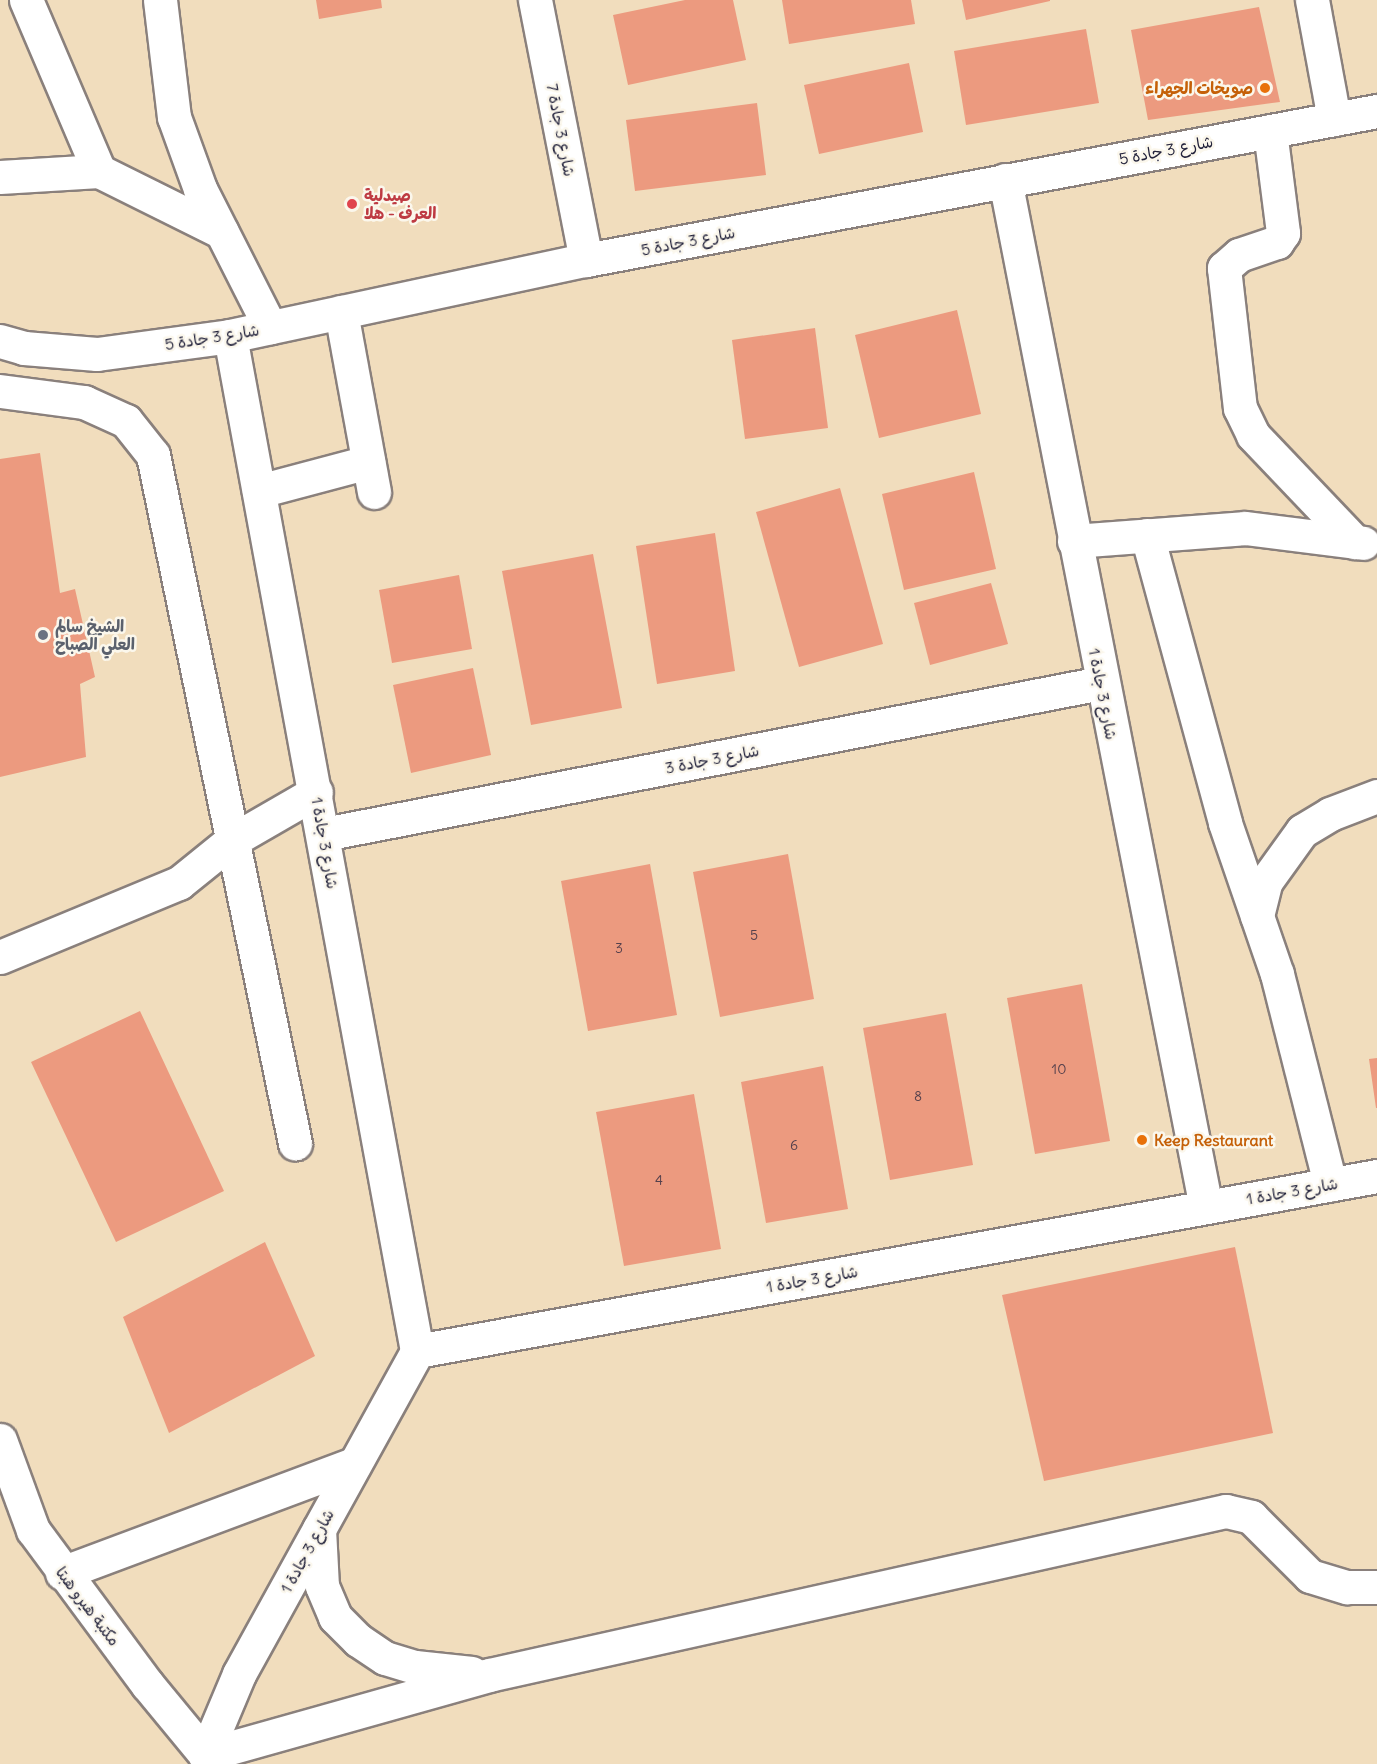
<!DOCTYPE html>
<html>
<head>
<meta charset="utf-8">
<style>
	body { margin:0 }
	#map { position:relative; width:1377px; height:1764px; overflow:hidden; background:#f1ddbd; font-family:Delius,"Playpen Sans Arabic",sans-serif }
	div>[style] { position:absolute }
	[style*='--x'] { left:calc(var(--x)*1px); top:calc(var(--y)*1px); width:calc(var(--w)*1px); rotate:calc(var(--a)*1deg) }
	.building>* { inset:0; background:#ec9a7f }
	.roads { filter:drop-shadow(2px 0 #8a807c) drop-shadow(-2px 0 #8a807c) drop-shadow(0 2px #8a807c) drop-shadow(0 -2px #8a807c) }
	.minor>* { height:33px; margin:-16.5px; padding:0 16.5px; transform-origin:16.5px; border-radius:16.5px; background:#fff }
	.dots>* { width:16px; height:16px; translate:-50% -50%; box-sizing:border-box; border:3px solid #fbf7ec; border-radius:50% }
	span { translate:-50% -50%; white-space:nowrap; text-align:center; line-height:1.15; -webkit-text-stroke:5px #fbf7ec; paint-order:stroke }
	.number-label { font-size:14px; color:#54404c }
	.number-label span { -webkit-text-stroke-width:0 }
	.food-label { font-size:16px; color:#c56008; font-weight:700 }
	.right { translate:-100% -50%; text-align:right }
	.left { translate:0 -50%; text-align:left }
	.street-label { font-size:16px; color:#22223b }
	.health-label { font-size:16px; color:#be3a42; font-weight:700 }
	.worship-label { font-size:16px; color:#5b616d; font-weight:700 }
</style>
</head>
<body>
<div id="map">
	<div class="building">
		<i style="clip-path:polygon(316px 0,381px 0,382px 8px,319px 19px)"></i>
		<i style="clip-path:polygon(685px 0,733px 0,746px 60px,628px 85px,613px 15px)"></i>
		<i style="clip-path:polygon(782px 0,911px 0,915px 24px,789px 44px)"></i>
		<i style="clip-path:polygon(962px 0,1050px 0,1050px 1px,966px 20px)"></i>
		<i style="clip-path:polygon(1259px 7px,1280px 102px,1148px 120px,1131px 30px)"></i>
		<i style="clip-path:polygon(1086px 29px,1099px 103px,966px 125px,954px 51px)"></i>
		<i style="clip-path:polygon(909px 63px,923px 132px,819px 154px,804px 85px)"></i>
		<i style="clip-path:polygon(757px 103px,766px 175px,635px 191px,626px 120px)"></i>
		<i style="clip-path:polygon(957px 310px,981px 414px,879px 438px,855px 335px)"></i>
		<i style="clip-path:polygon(815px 328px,828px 428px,745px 439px,732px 340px)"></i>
		<i style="clip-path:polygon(40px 453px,60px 593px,75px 589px,95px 677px,80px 684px,86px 757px,0 777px,0 459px)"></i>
		<i style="clip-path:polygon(974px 472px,996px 569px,904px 590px,882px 494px)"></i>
		<i style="clip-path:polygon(840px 488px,883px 644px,799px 667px,756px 512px)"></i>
		<i style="clip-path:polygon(715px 533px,735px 671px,657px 684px,636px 546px)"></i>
		<i style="clip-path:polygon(593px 554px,622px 708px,531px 725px,502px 571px)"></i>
		<i style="clip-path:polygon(459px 575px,472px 649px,392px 663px,379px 590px)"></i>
		<i style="clip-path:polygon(991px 583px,1008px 644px,930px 665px,914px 603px)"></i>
		<i style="clip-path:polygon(473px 668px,491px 755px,411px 773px,393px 685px)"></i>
		<i style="clip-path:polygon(788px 854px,814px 999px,720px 1017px,693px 872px)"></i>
		<i style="clip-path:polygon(650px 864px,677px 1015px,588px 1031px,561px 881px)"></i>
		<i style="clip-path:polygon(1082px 984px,1110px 1141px,1035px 1154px,1007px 998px)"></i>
		<i style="clip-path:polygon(140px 1011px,224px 1191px,116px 1242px,31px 1062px)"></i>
		<i style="clip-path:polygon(946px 1013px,973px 1165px,890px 1180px,863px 1028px)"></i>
		<i style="clip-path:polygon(1377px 1058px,1377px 1108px,1376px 1108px,1369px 1059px)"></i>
		<i style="clip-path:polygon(823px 1066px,848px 1209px,766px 1223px,741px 1082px)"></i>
		<i style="clip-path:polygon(694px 1094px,721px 1249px,624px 1266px,596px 1112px)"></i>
		<i style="clip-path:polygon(265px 1242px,315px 1356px,169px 1433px,123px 1317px)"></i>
		<i style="clip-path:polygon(1235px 1247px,1273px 1433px,1044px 1481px,1002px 1295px)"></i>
	</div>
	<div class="roads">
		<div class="minor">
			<i style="--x:26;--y:0;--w:186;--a:66.9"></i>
			<i style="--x:160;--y:0;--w:118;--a:83.2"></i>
			<i style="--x:174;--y:117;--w:77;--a:70.1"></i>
			<i style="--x:200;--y:189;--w:155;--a:63.1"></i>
			<i style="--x:535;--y:0;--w:265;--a:78.9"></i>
			<i style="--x:1312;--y:0;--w:121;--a:79.5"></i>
			<i style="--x:1270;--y:131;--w:103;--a:82.7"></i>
			<i style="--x:1283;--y:233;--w:11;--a:124"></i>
			<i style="--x:1277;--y:242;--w:40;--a:161.1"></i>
			<i style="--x:1239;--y:255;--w:20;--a:139"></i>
			<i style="--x:1224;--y:268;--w:141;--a:83.5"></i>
			<i style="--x:1240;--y:408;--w:30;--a:64"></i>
			<i style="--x:1253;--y:435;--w:148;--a:46.4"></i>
			<i style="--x:0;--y:177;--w:99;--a:-3.5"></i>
			<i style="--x:99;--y:171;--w:137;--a:26.4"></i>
			<i style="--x:1005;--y:180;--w:1046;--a:78.93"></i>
			<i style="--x:341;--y:312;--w:183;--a:79.6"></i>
			<i style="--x:0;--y:341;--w:25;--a:16"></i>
			<i style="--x:24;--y:348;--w:73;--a:4.7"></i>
			<i style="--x:97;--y:354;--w:134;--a:-7.7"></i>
			<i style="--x:230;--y:336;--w:364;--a:-12.1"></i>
			<i style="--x:586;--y:260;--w:805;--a:-10.67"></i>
			<i style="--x:0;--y:391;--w:85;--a:7.5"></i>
			<i style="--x:84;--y:402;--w:46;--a:24.3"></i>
			<i style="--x:126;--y:421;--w:43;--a:51.5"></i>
			<i style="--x:153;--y:455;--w:703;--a:78.34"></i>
			<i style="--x:259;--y:491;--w:113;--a:-14.9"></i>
			<i style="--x:1147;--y:535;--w:298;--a:74.8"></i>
			<i style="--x:1225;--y:823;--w:160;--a:71"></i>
			<i style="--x:1277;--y:974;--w:217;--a:75.8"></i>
			<i style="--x:1074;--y:541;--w:171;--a:-4.3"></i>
			<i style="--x:1245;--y:528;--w:119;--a:7.2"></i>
			<i style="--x:324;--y:834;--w:792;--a:-11"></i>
			<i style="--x:1257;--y:916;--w:36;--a:-76"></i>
			<i style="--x:1266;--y:881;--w:62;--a:-54.2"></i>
			<i style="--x:1302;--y:831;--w:33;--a:-31"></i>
			<i style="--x:1330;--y:814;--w:50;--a:-21"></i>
			<i style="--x:0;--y:957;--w:194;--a:-22.5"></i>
			<i style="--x:179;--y:883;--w:67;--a:-38.9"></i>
			<i style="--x:231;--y:841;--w:98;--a:-30"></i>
			<i style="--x:417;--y:1351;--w:976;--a:-10.33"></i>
			<i style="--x:0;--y:1440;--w:96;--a:69.9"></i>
			<i style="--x:33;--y:1530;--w:192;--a:53.5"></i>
			<i style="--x:147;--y:1684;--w:104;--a:50.5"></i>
			<i style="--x:319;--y:1529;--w:57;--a:87"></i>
			<i style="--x:322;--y:1586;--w:34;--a:67"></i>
			<i style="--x:335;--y:1617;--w:33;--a:45"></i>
			<i style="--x:358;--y:1640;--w:32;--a:34"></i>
			<i style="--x:385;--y:1658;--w:31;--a:17"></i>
			<i style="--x:415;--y:1667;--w:57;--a:6"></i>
			<i style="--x:62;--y:1573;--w:312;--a:-20.5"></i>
			<i style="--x:205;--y:1755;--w:88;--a:-67.2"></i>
			<i style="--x:239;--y:1674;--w:369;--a:-61.1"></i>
			<i style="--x:417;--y:1351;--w:1032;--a:-100.44"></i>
			<i style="--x:205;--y:1755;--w:295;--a:-15.7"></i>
			<i style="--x:489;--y:1675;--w:755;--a:-12.55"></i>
			<i style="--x:1226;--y:1511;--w:26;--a:13"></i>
			<i style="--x:1251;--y:1517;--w:83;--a:45"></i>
			<i style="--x:1310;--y:1576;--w:39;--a:17"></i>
			<i style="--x:1347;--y:1587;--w:30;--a:0"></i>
		</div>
	</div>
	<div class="dots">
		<i style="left:1265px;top:88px;background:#e8710a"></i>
		<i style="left:352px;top:204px;background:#e0444e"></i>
		<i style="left:43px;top:635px;background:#6b7280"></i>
		<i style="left:1142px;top:1140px;background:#e8710a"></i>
	</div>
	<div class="number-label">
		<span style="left:754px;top:935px">5</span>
		<span style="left:619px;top:948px">3</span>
		<span style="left:1059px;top:1069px">10</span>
		<span style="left:918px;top:1096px">8</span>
		<span style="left:794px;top:1145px">6</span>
		<span style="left:659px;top:1180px">4</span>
	</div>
	<div class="food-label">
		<span class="right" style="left:1253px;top:88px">صويخات الجهراء</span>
		<span class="left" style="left:1154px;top:1140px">Keep Restaurant</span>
	</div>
	<div class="street-label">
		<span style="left:561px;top:130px;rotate:79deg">شارع 3 جادة 7</span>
		<span style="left:1166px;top:150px;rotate:-11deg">شارع 3 جادة 5</span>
		<span style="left:688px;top:241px;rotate:-11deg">شارع 3 جادة 5</span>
		<span style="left:212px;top:337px;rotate:-9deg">شارع 3 جادة 5</span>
		<span style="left:1103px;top:694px;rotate:79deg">شارع 3 جادة 1</span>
		<span style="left:712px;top:759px;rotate:-11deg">شارع 3 جادة 3</span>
		<span style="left:325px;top:843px;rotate:80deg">شارع 3 جادة 1</span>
		<span style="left:1292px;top:1191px;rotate:-10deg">شارع 3 جادة 1</span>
		<span style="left:812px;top:1279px;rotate:-10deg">شارع 3 جادة 1</span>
		<span style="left:307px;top:1551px;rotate:-61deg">شارع 3 جادة 1</span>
		<span style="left:88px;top:1606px;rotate:53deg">مكتبة هيرو هبتا</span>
	</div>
	<div class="health-label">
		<span class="left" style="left:364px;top:204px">صيدلية<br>العرف - هلا</span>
	</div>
	<div class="worship-label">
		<span class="left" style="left:55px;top:635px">الشيخ سالم<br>العلي الصباح</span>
	</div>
</div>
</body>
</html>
